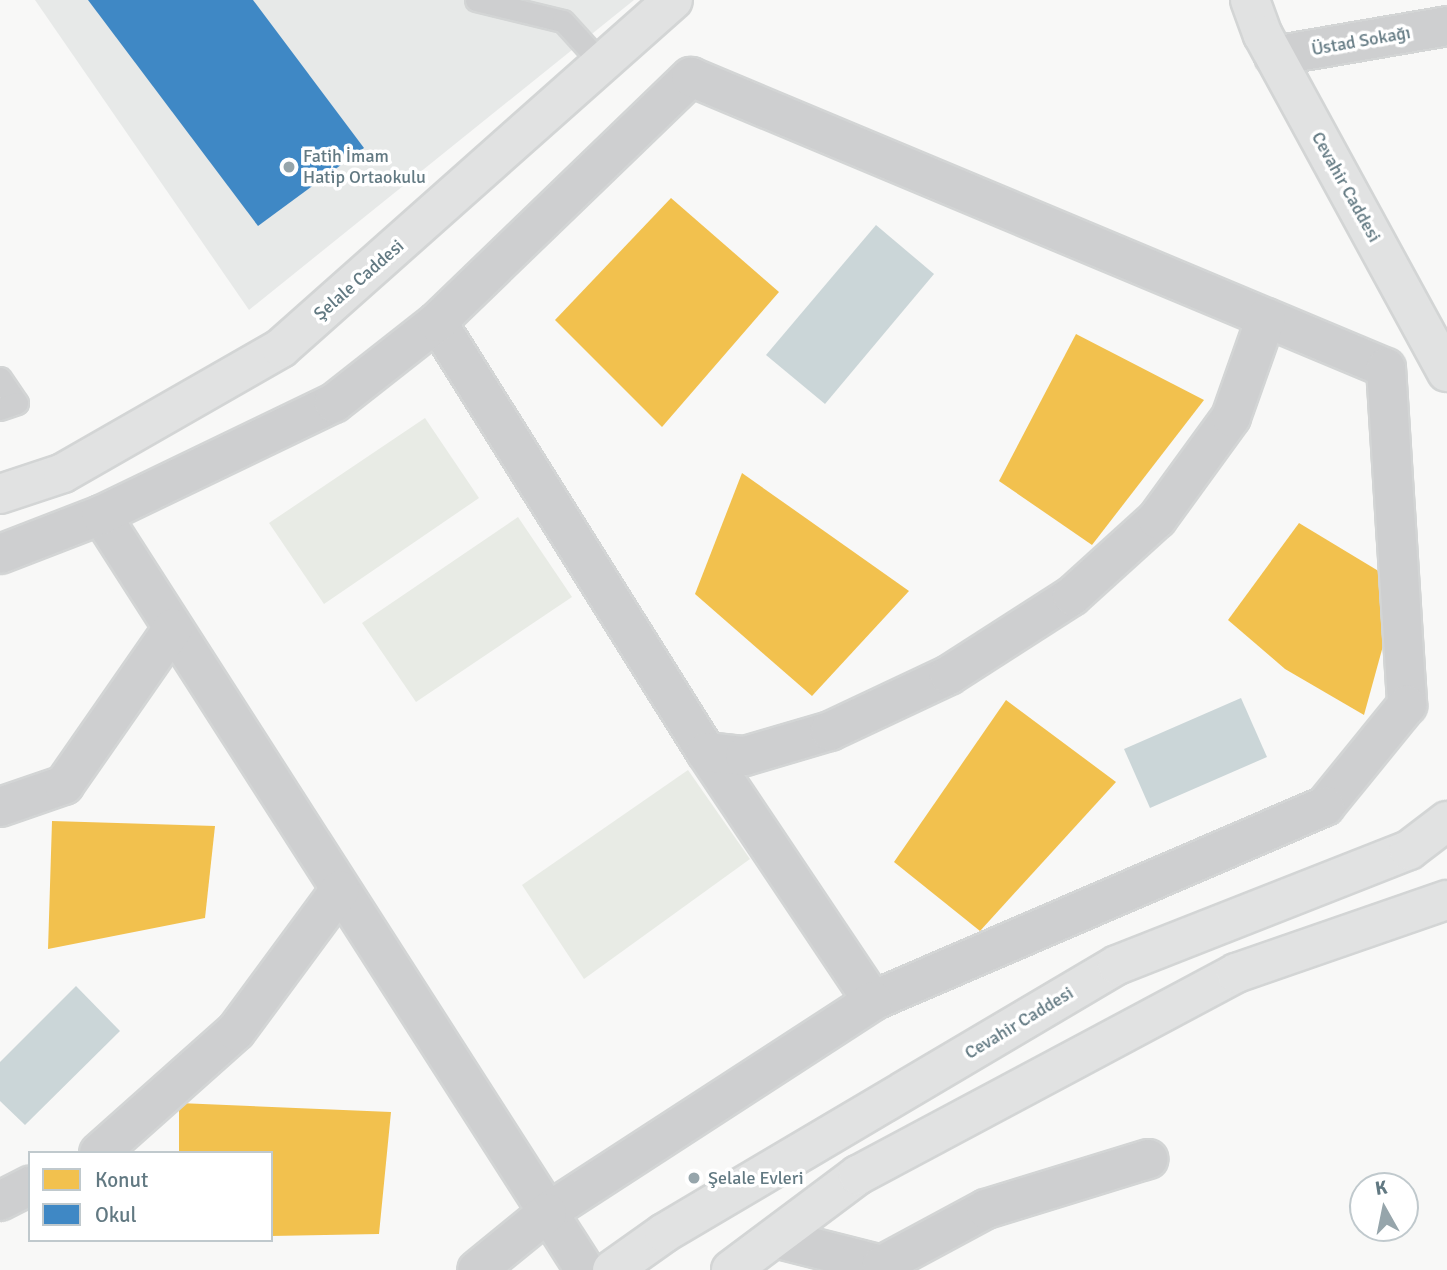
<!DOCTYPE html>
<html>
<head>
<meta charset="utf-8">
<style>
	body { margin:0 }
	#map { position:relative; width:1447px; height:1270px; overflow:hidden; background:#f8f8f7; font-family:Signika,sans-serif }
	div>[style] { position:absolute }
	[style*='--x'] { left:calc(var(--x)*1px); top:calc(var(--y)*1px); width:calc(var(--w)*1px); rotate:calc(var(--a)*1deg) }
	.built>* { inset:0; background:#e7e9e8 }
	.green>* { inset:0; background:#e8ebe5 }
	.water>* { inset:0; background:#cbd6d8 }
	.homes>* { inset:0; background:#f2c14e }
	.schools>* { inset:0; background:#3f88c5 }
	.roads { filter:drop-shadow(2px 0 #d3d5d5) drop-shadow(-2px 0 #d3d5d5) drop-shadow(0 2px #d3d5d5) drop-shadow(0 -2px #d3d5d5) }
	.lane>* { height:21px; margin:-10.5px; padding:0 10.5px; transform-origin:10.5px; border-radius:10.5px; background:#cecfd0 }
	.street>* { height:38px; margin:-19px; padding:0 19px; transform-origin:19px; border-radius:19px; background:#cecfd0 }
	.secondary>* { height:38px; margin:-19px; padding:0 19px; transform-origin:19px; border-radius:19px; background:#e1e2e2 }
	.dots>* { width:19px; height:19px; translate:-50% -50%; box-sizing:border-box; border:4px solid #fff; border-radius:50% }
	span { translate:-50% -50%; white-space:nowrap; text-align:center; line-height:1.15; -webkit-text-stroke:7px #fff; paint-order:stroke }
	.street-label { font-size:18px; color:#627982 }
	.poi-label { font-size:18px; color:#627982 }
	.left { translate:0 -50%; text-align:left }
	.legend { position:absolute; left:28px; top:1151px; width:245px; height:91px; box-sizing:border-box; background:#fff; border:2px solid #c0c9cd; margin:0; padding:9px 12px; list-style:none; font-size:21px; color:#627982 }
	.legend li { display:flex; align-items:center; gap:14px; height:35px }
	.legend b { width:35px; border:2px solid #c0c9cd }
	.north { position:absolute; left:1349px; top:1172px; width:70px; height:70px; box-sizing:border-box; background:#fff; border:2px solid #c0c9cd; border-radius:50%; rotate:351deg; font-size:19px; font-weight:700; line-height:28px; text-align:center; color:#627982 }
	.north::after { content:''; display:block; margin:auto; width:24px; height:32px; background:#96a5ab; clip-path:polygon(50% 0,100% 100%,50% 72%,0 100%) }
</style>
</head>
<body>
<div id="map">
	<div class="built">
		<i style="clip-path:polygon(35px 0,634px 0,249px 310px)"></i>
	</div>
	<div class="green">
		<i style="clip-path:polygon(425px 418px,479px 498px,324px 604px,269px 523px)"></i>
		<i style="clip-path:polygon(518px 517px,572px 597px,416px 702px,362px 623px)"></i>
		<i style="clip-path:polygon(688px 770px,750px 859px,584px 979px,522px 885px)"></i>
	</div>
	<div class="water">
		<i style="clip-path:polygon(876px 225px,934px 274px,825px 404px,766px 355px)"></i>
		<i style="clip-path:polygon(1241px 698px,1267px 757px,1150px 808px,1124px 749px)"></i>
		<i style="clip-path:polygon(76px 986px,120px 1031px,25px 1125px,0 1101px,0 1062px)"></i>
	</div>
	<div class="homes">
		<i style="clip-path:polygon(671px 198px,779px 292px,662px 427px,555px 320px)"></i>
		<i style="clip-path:polygon(1076px 334px,1204px 400px,1092px 545px,999px 481px)"></i>
		<i style="clip-path:polygon(742px 473px,909px 591px,812px 696px,695px 594px)"></i>
		<i style="clip-path:polygon(1299px 523px,1400px 584px,1364px 715px,1285px 669px,1228px 620px)"></i>
		<i style="clip-path:polygon(1006px 700px,1116px 782px,980px 931px,894px 862px)"></i>
		<i style="clip-path:polygon(52px 821px,215px 826px,205px 918px,48px 949px)"></i>
		<i style="clip-path:polygon(179px 1103px,391px 1112px,379px 1234px,271px 1236px,271px 1153px,179px 1153px)"></i>
	</div>
	<div class="schools">
		<i style="clip-path:polygon(88px 0,253px 0,364px 148px,258px 226px)"></i>
	</div>
	<div class="roads">
		<div class="lane">
			<i style="--x:476;--y:0;--w:89;--a:13.6"></i>
			<i style="--x:563;--y:21;--w:58;--a:47.8"></i>
			<i style="--x:0;--y:378;--w:30;--a:56"></i>
			<i style="--x:17;--y:403;--w:18;--a:161"></i>
		</div>
		<div class="street">
			<i style="--x:1274;--y:56;--w:176;--a:-9.8"></i>
			<i style="--x:437;--y:322;--w:507;--a:57.97"></i>
			<i style="--x:706;--y:752;--w:300;--a:56.2"></i>
			<i style="--x:101;--y:515;--w:897;--a:57.34"></i>
			<i style="--x:0;--y:554;--w:108;--a:-21.1"></i>
			<i style="--x:101;--y:515;--w:259;--a:-25.7"></i>
			<i style="--x:334;--y:403;--w:131;--a:-38.2"></i>
			<i style="--x:437;--y:322;--w:353;--a:-44"></i>
			<i style="--x:691;--y:77;--w:753;--a:22.72"></i>
			<i style="--x:1386;--y:368;--w:338;--a:86.4"></i>
			<i style="--x:1407;--y:705;--w:130;--a:129.1"></i>
			<i style="--x:1325;--y:806;--w:492;--a:156.7"></i>
			<i style="--x:873;--y:1001;--w:389;--a:147"></i>
			<i style="--x:547;--y:1213;--w:90;--a:140.8"></i>
			<i style="--x:706;--y:752;--w:39;--a:6"></i>
			<i style="--x:745;--y:756;--w:89;--a:-16.4"></i>
			<i style="--x:830;--y:731;--w:132;--a:-25.2"></i>
			<i style="--x:949;--y:675;--w:146;--a:-32.7"></i>
			<i style="--x:1072;--y:596;--w:115;--a:-42.2"></i>
			<i style="--x:1157;--y:519;--w:126;--a:-54"></i>
			<i style="--x:1231;--y:417;--w:105;--a:-70.5"></i>
			<i style="--x:0;--y:807;--w:68;--a:-19"></i>
			<i style="--x:64;--y:785;--w:191;--a:-55.2"></i>
			<i style="--x:99;--y:1153;--w:183;--a:-41.7"></i>
			<i style="--x:236;--y:1031;--w:175;--a:-53.6"></i>
			<i style="--x:0;--y:1201;--w:34;--a:-27"></i>
			<i style="--x:775;--y:1238;--w:110;--a:14.2"></i>
			<i style="--x:882;--y:1265;--w:118;--a:-28.3"></i>
			<i style="--x:986;--y:1209;--w:170;--a:-17.1"></i>
		</div>
		<div class="secondary">
			<i style="--x:1250;--y:0;--w:37;--a:70"></i>
			<i style="--x:1263;--y:35;--w:384;--a:61.4"></i>
			<i style="--x:0;--y:494;--w:66;--a:-18.4"></i>
			<i style="--x:63;--y:473;--w:251;--a:-29.8"></i>
			<i style="--x:281;--y:348;--w:524;--a:-41.6"></i>
			<i style="--x:612;--y:1270;--w:64;--a:-35.4"></i>
			<i style="--x:664;--y:1233;--w:526;--a:-30.61"></i>
			<i style="--x:1117;--y:965;--w:314;--a:-21.5"></i>
			<i style="--x:1409;--y:850;--w:48;--a:-37.3"></i>
			<i style="--x:731;--y:1270;--w:159;--a:-36.8"></i>
			<i style="--x:858;--y:1175;--w:429;--a:-28.1"></i>
			<i style="--x:1236;--y:973;--w:223;--a:-19.1"></i>
		</div>
	</div>
	<div class="dots">
		<i style="left:289px;top:167px;background:#96a5ab"></i>
		<i style="left:694px;top:1178px;background:#96a5ab"></i>
	</div>
	<div class="street-label">
		<span style="left:1361px;top:41px;rotate:-10deg">Üstad Sokağı</span>
		<span style="left:1346px;top:187px;rotate:61deg">Cevahir Caddesi</span>
		<span style="left:359px;top:280px;rotate:-41deg">Şelale Caddesi</span>
		<span style="left:1019px;top:1023px;rotate:-31deg">Cevahir Caddesi</span>
	</div>
	<div class="poi-label">
		<span class="left" style="left:303px;top:167px">Fatih İmam<br>Hatip Ortaokulu</span>
		<span class="left" style="left:708px;top:1178px">Şelale Evleri</span>
	</div>
	<ul class="legend">
	<li><b style="height:19px;background:#f2c14e"></b>Konut</li>
	<li><b style="height:19px;background:#3f88c5"></b>Okul</li>
	</ul>
	<div class="north">K</div>
</div>
</body>
</html>
